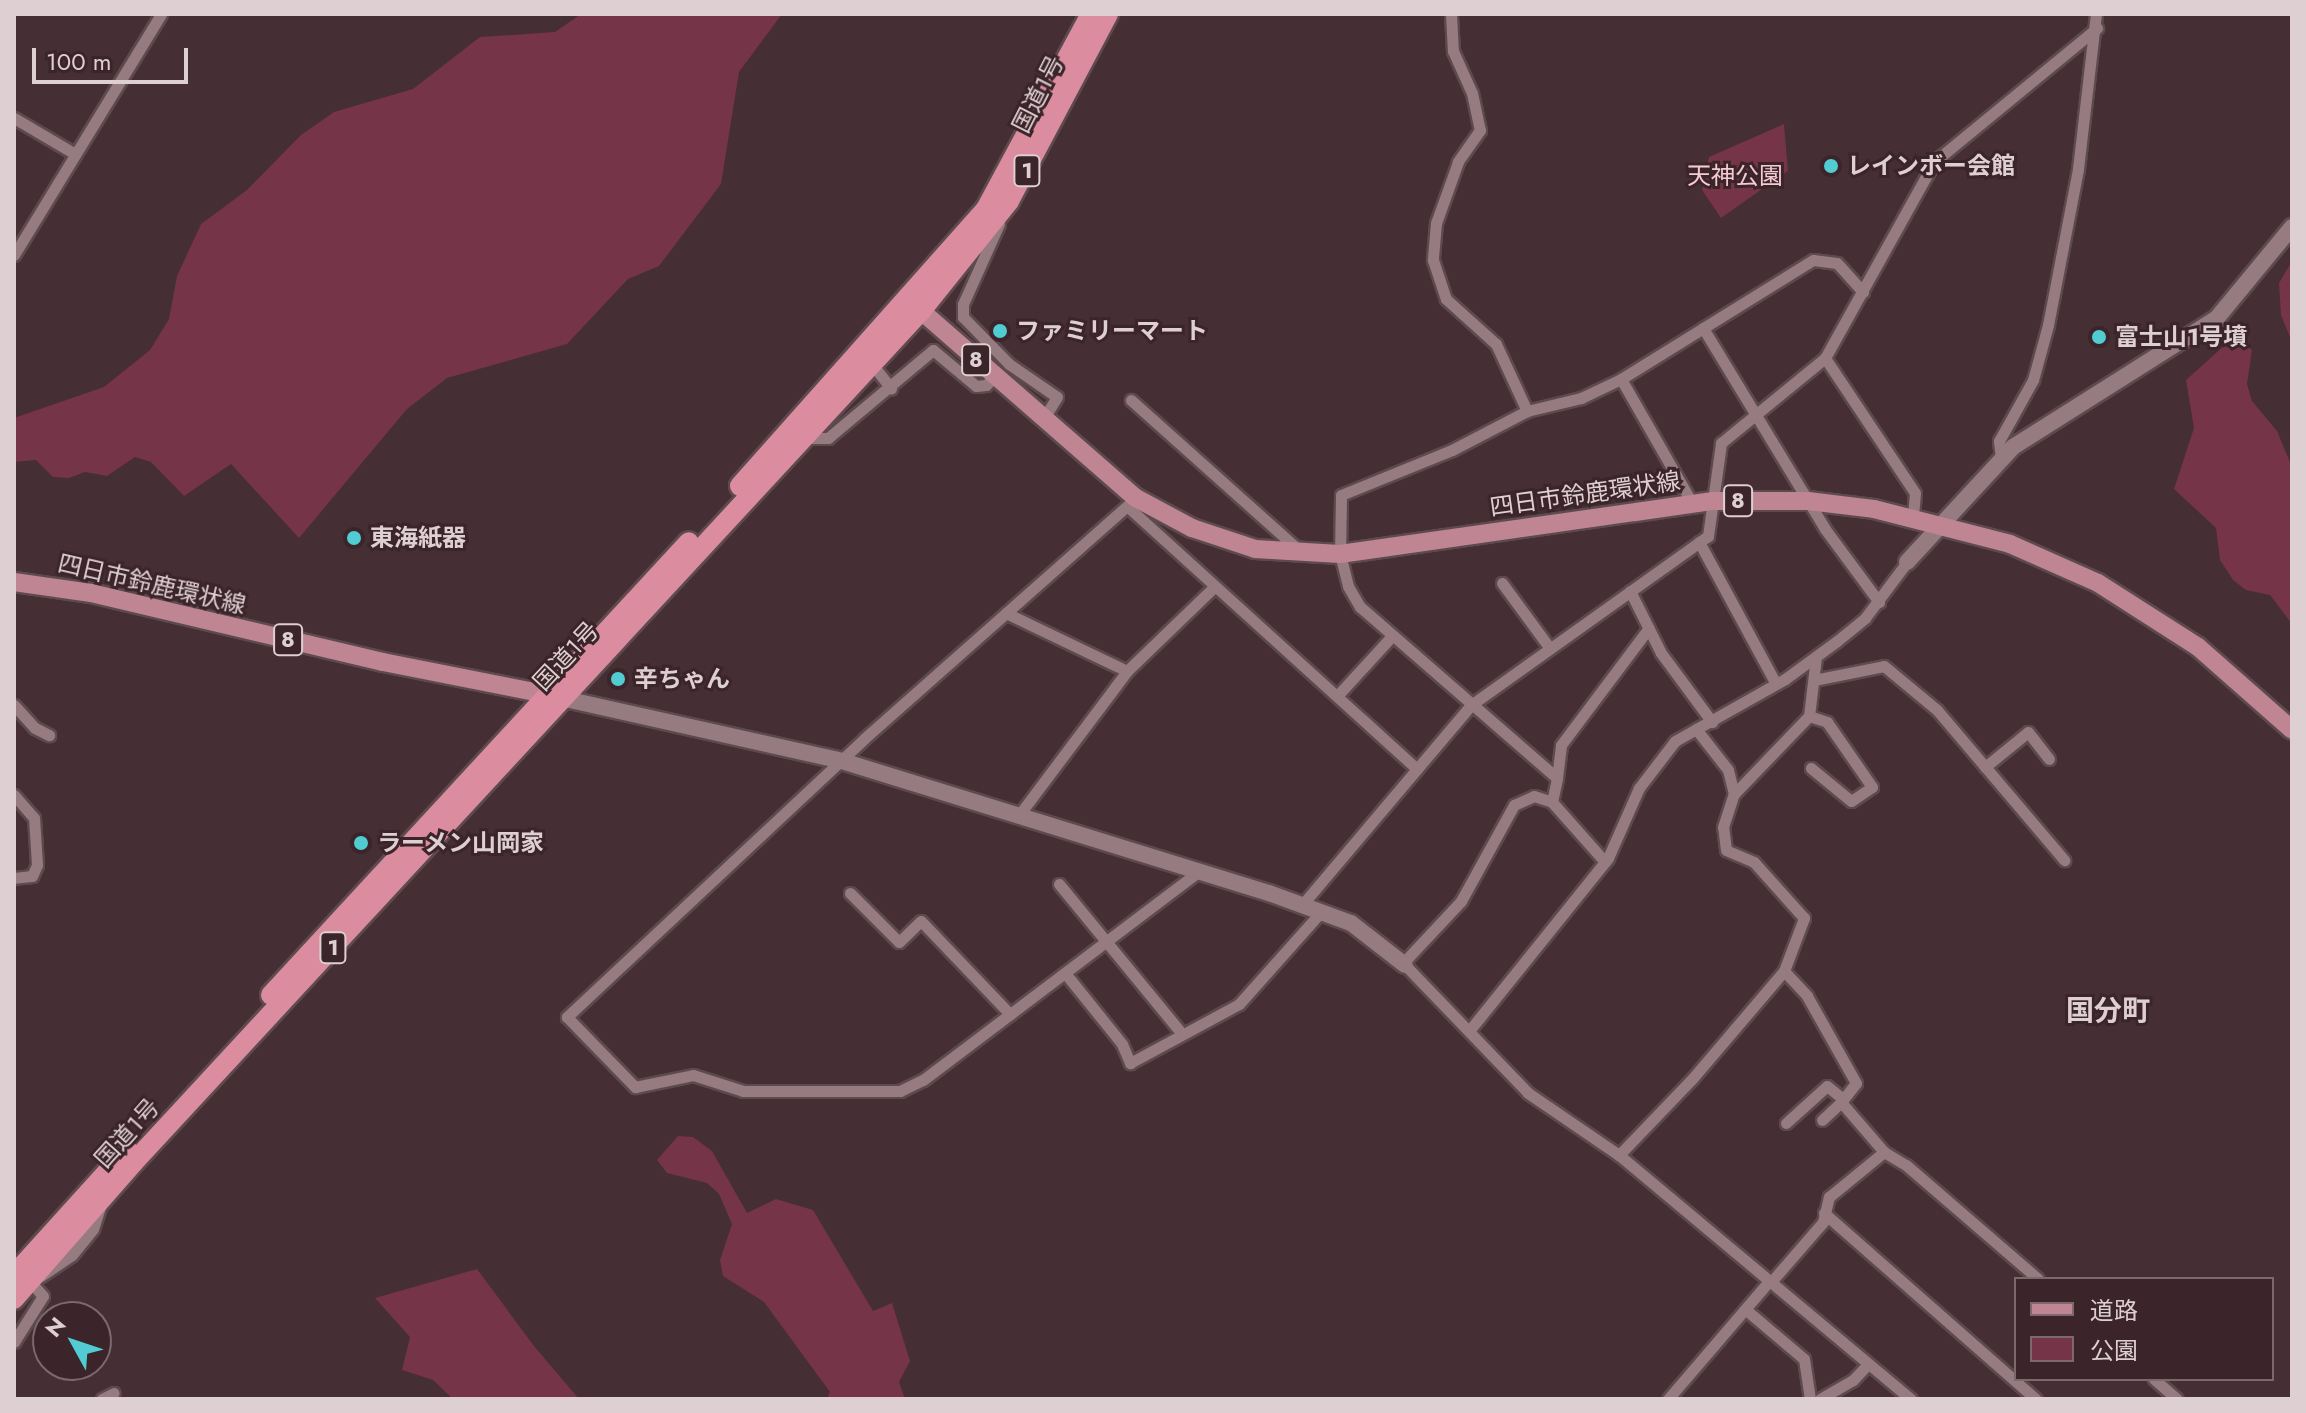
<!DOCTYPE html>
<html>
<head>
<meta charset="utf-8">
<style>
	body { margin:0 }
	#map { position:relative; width:2306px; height:1413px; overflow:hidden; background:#452e34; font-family:Jost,"Noto Sans JP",sans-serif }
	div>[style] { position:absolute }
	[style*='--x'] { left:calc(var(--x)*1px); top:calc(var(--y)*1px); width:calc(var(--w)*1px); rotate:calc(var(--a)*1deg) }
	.green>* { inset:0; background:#753447 }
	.roads { filter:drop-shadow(2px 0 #5d4a4f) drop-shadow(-2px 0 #5d4a4f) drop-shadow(0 2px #5d4a4f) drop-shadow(0 -2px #5d4a4f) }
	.street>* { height:11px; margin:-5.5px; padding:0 5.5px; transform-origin:5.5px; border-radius:5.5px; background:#967b81 }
	.secondary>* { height:16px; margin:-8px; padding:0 8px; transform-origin:8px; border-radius:8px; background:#967b81 }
	.primary>* { height:18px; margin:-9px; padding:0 9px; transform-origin:9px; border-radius:9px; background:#bf8593 }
	.highway>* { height:20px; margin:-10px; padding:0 10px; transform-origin:10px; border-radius:10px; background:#db8c9f }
	.dots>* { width:22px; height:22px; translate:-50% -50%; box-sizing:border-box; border:4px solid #3b252a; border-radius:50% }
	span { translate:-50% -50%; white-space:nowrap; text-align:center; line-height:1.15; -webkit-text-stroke:6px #3b252a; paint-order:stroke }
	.shield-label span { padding:2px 6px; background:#3b252a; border:2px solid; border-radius:6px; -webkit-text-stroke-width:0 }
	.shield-label { font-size:22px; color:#decfd2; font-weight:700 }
	.street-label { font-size:24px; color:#decfd2 }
	.poi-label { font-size:24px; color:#decfd2; font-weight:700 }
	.left { translate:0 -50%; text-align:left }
	.park-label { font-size:24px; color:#f5cad4 }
	.quarter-label { font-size:28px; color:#decfd2; font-weight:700 }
	.frame { position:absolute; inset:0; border:16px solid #decfd2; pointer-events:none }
	.legend { position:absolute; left:2014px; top:1277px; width:260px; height:104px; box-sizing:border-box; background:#3b252a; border:2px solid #7c696d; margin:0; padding:10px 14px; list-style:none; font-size:24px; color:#decfd2 }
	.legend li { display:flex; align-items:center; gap:16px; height:40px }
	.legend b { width:40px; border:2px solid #7c696d }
	.north { position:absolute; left:32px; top:1301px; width:80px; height:80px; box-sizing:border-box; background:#3b252a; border:2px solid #7c696d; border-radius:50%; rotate:310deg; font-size:22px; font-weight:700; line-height:32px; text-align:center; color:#decfd2 }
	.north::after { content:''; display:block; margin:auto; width:28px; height:36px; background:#51ccd2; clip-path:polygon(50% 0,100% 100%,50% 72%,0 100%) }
	.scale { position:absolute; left:32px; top:48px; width:156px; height:36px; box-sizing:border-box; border:4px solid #decfd2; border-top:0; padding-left:10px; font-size:24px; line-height:28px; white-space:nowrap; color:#decfd2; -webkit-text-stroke:6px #3b252a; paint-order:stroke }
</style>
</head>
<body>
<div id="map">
	<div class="green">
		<i style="clip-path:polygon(581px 14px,782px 14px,739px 72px,721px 184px,659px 266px,628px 279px,567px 344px,447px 378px,407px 409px,299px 538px,231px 464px,184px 496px,151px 462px,135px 457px,107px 476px,85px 472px,69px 478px,53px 477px,36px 460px,14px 462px,14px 418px,104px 387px,150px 350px,169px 319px,177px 276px,201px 224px,247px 190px,301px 135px,334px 112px,413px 89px,480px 37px,555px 32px)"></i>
		<i style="clip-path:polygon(1784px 124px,1788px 171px,1721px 218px,1702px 190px,1709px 157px)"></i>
		<i style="clip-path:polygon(2292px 261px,2292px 342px,2281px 315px,2279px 283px)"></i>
		<i style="clip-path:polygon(2236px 335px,2252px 350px,2247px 384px,2252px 401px,2277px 431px,2292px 467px,2292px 624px,2270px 595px,2246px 590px,2233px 580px,2220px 560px,2216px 528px,2174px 489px,2194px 428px,2186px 380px)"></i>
		<i style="clip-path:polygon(678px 1136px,693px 1137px,712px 1151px,747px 1213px,776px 1199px,813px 1210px,873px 1311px,892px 1303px,910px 1361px,899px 1382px,905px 1399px,827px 1399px,830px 1392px,764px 1302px,723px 1276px,720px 1260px,732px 1224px,719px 1194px,707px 1183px,667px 1173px,657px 1160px)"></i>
		<i style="clip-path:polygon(477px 1269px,534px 1346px,579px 1399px,453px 1399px,433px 1380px,402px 1370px,410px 1337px,375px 1298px)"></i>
	</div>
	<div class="roads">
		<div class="street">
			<i style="--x:1451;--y:14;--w:37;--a:87"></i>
			<i style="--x:1453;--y:51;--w:46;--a:65.7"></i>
			<i style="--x:1472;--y:93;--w:38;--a:78"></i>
			<i style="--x:1480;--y:130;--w:39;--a:125"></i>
			<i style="--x:1458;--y:162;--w:65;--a:109.8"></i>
			<i style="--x:1436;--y:223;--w:37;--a:95"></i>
			<i style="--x:1433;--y:260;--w:41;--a:71.6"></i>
			<i style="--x:1446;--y:299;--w:67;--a:42"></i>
			<i style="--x:1496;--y:344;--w:74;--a:65.2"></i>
			<i style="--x:14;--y:118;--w:71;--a:30.5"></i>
			<i style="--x:999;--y:224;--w:88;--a:114.2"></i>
			<i style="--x:963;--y:304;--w:13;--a:90"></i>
			<i style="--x:963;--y:317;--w:66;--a:45.6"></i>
			<i style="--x:1009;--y:364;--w:58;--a:34.5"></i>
			<i style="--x:1057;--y:397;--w:26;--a:122"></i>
			<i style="--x:14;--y:255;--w:282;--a:-58.6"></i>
			<i style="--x:1703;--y:328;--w:235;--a:58.7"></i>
			<i style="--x:1825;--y:529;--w:91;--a:53.5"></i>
			<i style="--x:1825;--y:358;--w:162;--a:56.3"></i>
			<i style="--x:1915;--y:493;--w:24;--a:95"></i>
			<i style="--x:872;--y:364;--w:31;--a:52"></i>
			<i style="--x:1621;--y:379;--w:143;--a:60.2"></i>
			<i style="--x:1131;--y:400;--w:225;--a:41.8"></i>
			<i style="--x:802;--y:438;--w:26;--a:0"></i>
			<i style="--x:828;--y:438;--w:137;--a:-40"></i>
			<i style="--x:933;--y:350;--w:56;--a:39.9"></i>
			<i style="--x:976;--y:386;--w:10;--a:-6"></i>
			<i style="--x:986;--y:385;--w:13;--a:-45"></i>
			<i style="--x:2001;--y:458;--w:17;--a:-97"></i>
			<i style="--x:1999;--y:441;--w:70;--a:-60.9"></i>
			<i style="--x:2033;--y:380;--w:57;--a:-74.7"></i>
			<i style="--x:2048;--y:325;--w:159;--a:-79.1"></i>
			<i style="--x:2078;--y:169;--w:156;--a:-83.4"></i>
			<i style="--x:1136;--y:498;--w:363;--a:138.5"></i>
			<i style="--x:864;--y:739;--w:407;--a:136.9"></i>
			<i style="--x:567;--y:1017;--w:98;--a:45.8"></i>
			<i style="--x:635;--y:1087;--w:59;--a:-11.7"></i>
			<i style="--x:693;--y:1075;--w:52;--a:17.7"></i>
			<i style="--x:743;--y:1091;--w:157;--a:0"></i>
			<i style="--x:900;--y:1091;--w:25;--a:-26"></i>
			<i style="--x:923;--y:1080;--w:345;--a:-37.1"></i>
			<i style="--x:1128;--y:507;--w:390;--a:42.2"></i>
			<i style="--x:1699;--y:542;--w:159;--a:61.5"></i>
			<i style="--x:1502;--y:583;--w:79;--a:53.7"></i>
			<i style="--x:1630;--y:591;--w:69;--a:63.4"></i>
			<i style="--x:1661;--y:653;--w:86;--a:53.5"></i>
			<i style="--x:1006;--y:613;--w:134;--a:25.6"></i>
			<i style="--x:1127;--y:671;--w:121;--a:-44"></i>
			<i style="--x:1814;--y:680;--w:71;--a:-11.3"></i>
			<i style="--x:1884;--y:666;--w:69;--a:39.7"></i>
			<i style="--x:1937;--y:710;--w:197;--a:49.7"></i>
			<i style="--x:1337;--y:696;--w:81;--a:-47.5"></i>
			<i style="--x:14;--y:705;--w:31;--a:48"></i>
			<i style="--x:35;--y:728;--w:16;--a:27"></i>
			<i style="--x:1809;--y:716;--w:19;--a:18"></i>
			<i style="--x:1827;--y:722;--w:79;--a:55.3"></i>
			<i style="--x:1872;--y:787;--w:25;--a:146"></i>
			<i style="--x:1851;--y:801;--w:52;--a:-140.5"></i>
			<i style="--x:1696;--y:729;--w:52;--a:52"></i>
			<i style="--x:1728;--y:770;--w:25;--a:76"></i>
			<i style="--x:1985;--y:767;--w:55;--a:-39.1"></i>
			<i style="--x:2028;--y:732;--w:34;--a:52"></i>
			<i style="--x:1557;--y:778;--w:33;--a:-83"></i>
			<i style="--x:1561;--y:745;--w:146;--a:-53.1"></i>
			<i style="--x:14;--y:795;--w:30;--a:49"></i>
			<i style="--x:34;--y:818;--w:47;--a:86.3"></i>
			<i style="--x:37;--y:865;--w:12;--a:114"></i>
			<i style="--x:32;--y:876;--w:18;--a:174"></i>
			<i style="--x:1552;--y:802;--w:80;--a:48.5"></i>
			<i style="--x:1019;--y:815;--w:180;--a:-53.1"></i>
			<i style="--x:1059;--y:884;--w:194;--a:50.6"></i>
			<i style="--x:850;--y:893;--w:69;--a:45"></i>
			<i style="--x:899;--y:942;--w:30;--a:-44"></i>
			<i style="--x:921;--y:921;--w:129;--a:46.3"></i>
			<i style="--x:1302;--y:905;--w:262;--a:-49.8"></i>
			<i style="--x:1471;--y:705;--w:291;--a:-35.5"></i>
			<i style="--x:1708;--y:536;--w:94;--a:-82"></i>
			<i style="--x:1721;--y:443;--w:134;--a:-39.3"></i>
			<i style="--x:1825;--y:358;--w:224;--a:-60.9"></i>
			<i style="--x:1934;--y:162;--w:211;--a:-39.4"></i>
			<i style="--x:1403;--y:963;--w:85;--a:-46.9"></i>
			<i style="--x:1461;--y:901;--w:110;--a:-61.1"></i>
			<i style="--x:1514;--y:805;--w:22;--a:-24"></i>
			<i style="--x:1534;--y:796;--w:19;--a:18"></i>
			<i style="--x:1552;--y:802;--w:25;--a:-78"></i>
			<i style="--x:1557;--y:778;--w:261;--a:-139"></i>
			<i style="--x:1360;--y:607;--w:24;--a:-120"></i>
			<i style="--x:1348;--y:586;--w:33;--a:-104"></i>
			<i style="--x:1340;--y:554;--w:59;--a:-89"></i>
			<i style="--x:1341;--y:495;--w:120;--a:-22.1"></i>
			<i style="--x:1452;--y:450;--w:85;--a:-27.5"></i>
			<i style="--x:1527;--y:411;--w:56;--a:-13.5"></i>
			<i style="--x:1581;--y:398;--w:44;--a:-25.4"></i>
			<i style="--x:1621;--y:379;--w:226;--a:-31.8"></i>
			<i style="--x:1813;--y:260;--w:24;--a:7"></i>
			<i style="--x:1837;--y:263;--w:39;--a:48"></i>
			<i style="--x:1405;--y:965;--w:178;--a:46.1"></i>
			<i style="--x:1528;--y:1093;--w:110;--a:34.3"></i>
			<i style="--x:1619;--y:1155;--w:381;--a:39.9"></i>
			<i style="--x:1784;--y:971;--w:34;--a:47"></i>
			<i style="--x:1807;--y:996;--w:100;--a:60.6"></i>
			<i style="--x:1856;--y:1083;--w:24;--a:128"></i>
			<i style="--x:1841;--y:1102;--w:66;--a:49.3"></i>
			<i style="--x:1884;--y:1152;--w:26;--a:31"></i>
			<i style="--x:1906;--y:1165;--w:174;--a:40.8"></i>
			<i style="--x:1065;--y:973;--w:91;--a:51.2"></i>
			<i style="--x:1122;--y:1044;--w:21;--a:67"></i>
			<i style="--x:1130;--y:1063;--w:124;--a:-28.4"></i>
			<i style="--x:1239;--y:1004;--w:123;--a:-48.3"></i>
			<i style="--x:1469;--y:1031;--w:222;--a:-51.2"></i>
			<i style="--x:1608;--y:858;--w:77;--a:-66.1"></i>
			<i style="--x:1639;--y:788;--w:59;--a:-52.5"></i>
			<i style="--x:1675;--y:741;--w:126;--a:-29.4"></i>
			<i style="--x:1785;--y:679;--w:64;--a:-36.2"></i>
			<i style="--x:1837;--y:641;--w:36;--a:-39"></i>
			<i style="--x:1865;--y:618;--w:70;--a:-53.1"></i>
			<i style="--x:1822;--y:1120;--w:26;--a:-43"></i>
			<i style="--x:1786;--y:1123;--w:55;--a:-42.1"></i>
			<i style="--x:1827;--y:1086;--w:21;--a:39"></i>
			<i style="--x:1619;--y:1155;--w:105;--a:-46.2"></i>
			<i style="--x:1692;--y:1079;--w:142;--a:-49.6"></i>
			<i style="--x:1784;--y:971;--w:57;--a:-69.3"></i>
			<i style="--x:1804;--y:918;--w:75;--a:-131.8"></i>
			<i style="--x:1754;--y:862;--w:30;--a:-157"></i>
			<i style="--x:1726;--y:850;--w:23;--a:-97"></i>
			<i style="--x:1723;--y:827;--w:35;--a:-72"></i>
			<i style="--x:1734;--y:794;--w:108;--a:-46.1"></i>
			<i style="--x:1809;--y:716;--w:59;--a:-83.2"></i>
			<i style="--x:1824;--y:1213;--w:282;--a:41.3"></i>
			<i style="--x:41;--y:1276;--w:37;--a:-34"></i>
			<i style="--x:72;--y:1255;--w:33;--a:-51"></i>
			<i style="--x:93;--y:1229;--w:23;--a:-72"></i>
			<i style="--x:1771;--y:1282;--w:79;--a:-49.1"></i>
			<i style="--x:1823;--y:1222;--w:26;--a:-77"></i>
			<i style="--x:1829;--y:1197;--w:71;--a:-39.3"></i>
			<i style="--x:1745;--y:1309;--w:77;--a:40.3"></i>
			<i style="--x:1804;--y:1359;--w:40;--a:81.5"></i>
			<i style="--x:14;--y:1342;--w:54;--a:-57.8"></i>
			<i style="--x:43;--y:1296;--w:25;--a:-132"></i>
			<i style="--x:2154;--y:1379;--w:30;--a:41"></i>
			<i style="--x:102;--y:1399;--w:13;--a:-27"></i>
			<i style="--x:1668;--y:1399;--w:155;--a:-49.4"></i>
			<i style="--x:1820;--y:1399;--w:38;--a:-30"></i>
			<i style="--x:1853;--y:1380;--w:22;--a:-47"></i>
		</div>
		<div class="secondary">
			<i style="--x:1907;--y:562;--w:156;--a:-47.3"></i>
			<i style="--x:2013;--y:447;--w:241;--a:-32.3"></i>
			<i style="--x:2217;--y:318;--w:118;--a:-50.5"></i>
			<i style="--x:561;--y:698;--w:288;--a:12.6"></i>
			<i style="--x:842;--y:761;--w:447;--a:17.2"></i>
			<i style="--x:1269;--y:893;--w:87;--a:20.1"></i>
			<i style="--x:1351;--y:923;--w:68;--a:37.9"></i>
		</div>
		<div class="primary">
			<i style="--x:911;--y:302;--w:298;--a:41.1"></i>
			<i style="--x:1136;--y:498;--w:64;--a:28.2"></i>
			<i style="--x:1192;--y:528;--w:66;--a:18.4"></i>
			<i style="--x:1255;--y:549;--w:85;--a:3.4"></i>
			<i style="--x:1340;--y:554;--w:377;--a:-8.1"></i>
			<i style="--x:1713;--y:501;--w:95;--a:0"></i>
			<i style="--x:1808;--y:501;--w:66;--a:6.9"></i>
			<i style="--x:1874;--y:509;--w:140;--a:14.4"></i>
			<i style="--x:2010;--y:544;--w:96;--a:23.9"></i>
			<i style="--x:2098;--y:583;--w:119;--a:32.6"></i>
			<i style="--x:2198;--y:647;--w:125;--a:41.4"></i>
			<i style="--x:14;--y:582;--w:78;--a:8.1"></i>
			<i style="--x:91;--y:593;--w:300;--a:13.3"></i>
			<i style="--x:383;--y:662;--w:179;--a:11.2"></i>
		</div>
		<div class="highway">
			<i style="--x:740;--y:486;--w:370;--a:-48.4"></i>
			<i style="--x:986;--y:209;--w:221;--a:-61.7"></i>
			<i style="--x:271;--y:995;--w:616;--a:-47.3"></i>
			<i style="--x:14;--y:1275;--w:169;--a:-47.9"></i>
			<i style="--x:14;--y:1299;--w:182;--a:-48.8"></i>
			<i style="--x:134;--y:1162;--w:1159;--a:-47.24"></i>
			<i style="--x:921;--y:311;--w:141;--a:-51.3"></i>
			<i style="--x:1009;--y:201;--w:212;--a:-62.1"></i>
		</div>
	</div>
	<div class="dots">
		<i style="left:1831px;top:166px;background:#51ccd2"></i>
		<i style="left:1000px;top:331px;background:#51ccd2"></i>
		<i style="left:2099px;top:337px;background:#51ccd2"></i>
		<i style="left:354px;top:538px;background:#51ccd2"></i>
		<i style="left:618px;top:679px;background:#51ccd2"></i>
		<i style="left:361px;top:843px;background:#51ccd2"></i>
	</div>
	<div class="shield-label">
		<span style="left:1027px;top:171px">1</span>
		<span style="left:976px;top:360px">8</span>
		<span style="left:1738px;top:501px">8</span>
		<span style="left:288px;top:640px">8</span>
		<span style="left:333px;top:948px">1</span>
	</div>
	<div class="street-label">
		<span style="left:1038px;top:94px;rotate:-63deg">国道1号</span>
		<span style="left:1585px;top:494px;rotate:-8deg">四日市鈴鹿環状線</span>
		<span style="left:152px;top:584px;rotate:13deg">四日市鈴鹿環状線</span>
		<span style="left:566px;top:656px;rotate:-47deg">国道1号</span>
		<span style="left:127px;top:1133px;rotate:-48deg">国道1号</span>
	</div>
	<div class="poi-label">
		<span class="left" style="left:1847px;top:166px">レインボー会館</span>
		<span class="left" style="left:1016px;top:331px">ファミリーマート</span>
		<span class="left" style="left:2115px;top:337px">富士山1号墳</span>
		<span class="left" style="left:370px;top:538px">東海紙器</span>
		<span class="left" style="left:634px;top:679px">辛ちゃん</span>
		<span class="left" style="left:377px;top:843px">ラーメン山岡家</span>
	</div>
	<div class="park-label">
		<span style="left:1735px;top:176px">天神公園</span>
	</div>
	<div class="quarter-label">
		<span style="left:2108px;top:1011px">国分町</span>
	</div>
	<div class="frame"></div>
	<ul class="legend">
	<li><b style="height:10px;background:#bf8593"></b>道路</li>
	<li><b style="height:22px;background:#753447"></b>公園</li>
	</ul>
	<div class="north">N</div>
	<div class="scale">100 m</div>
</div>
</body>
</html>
